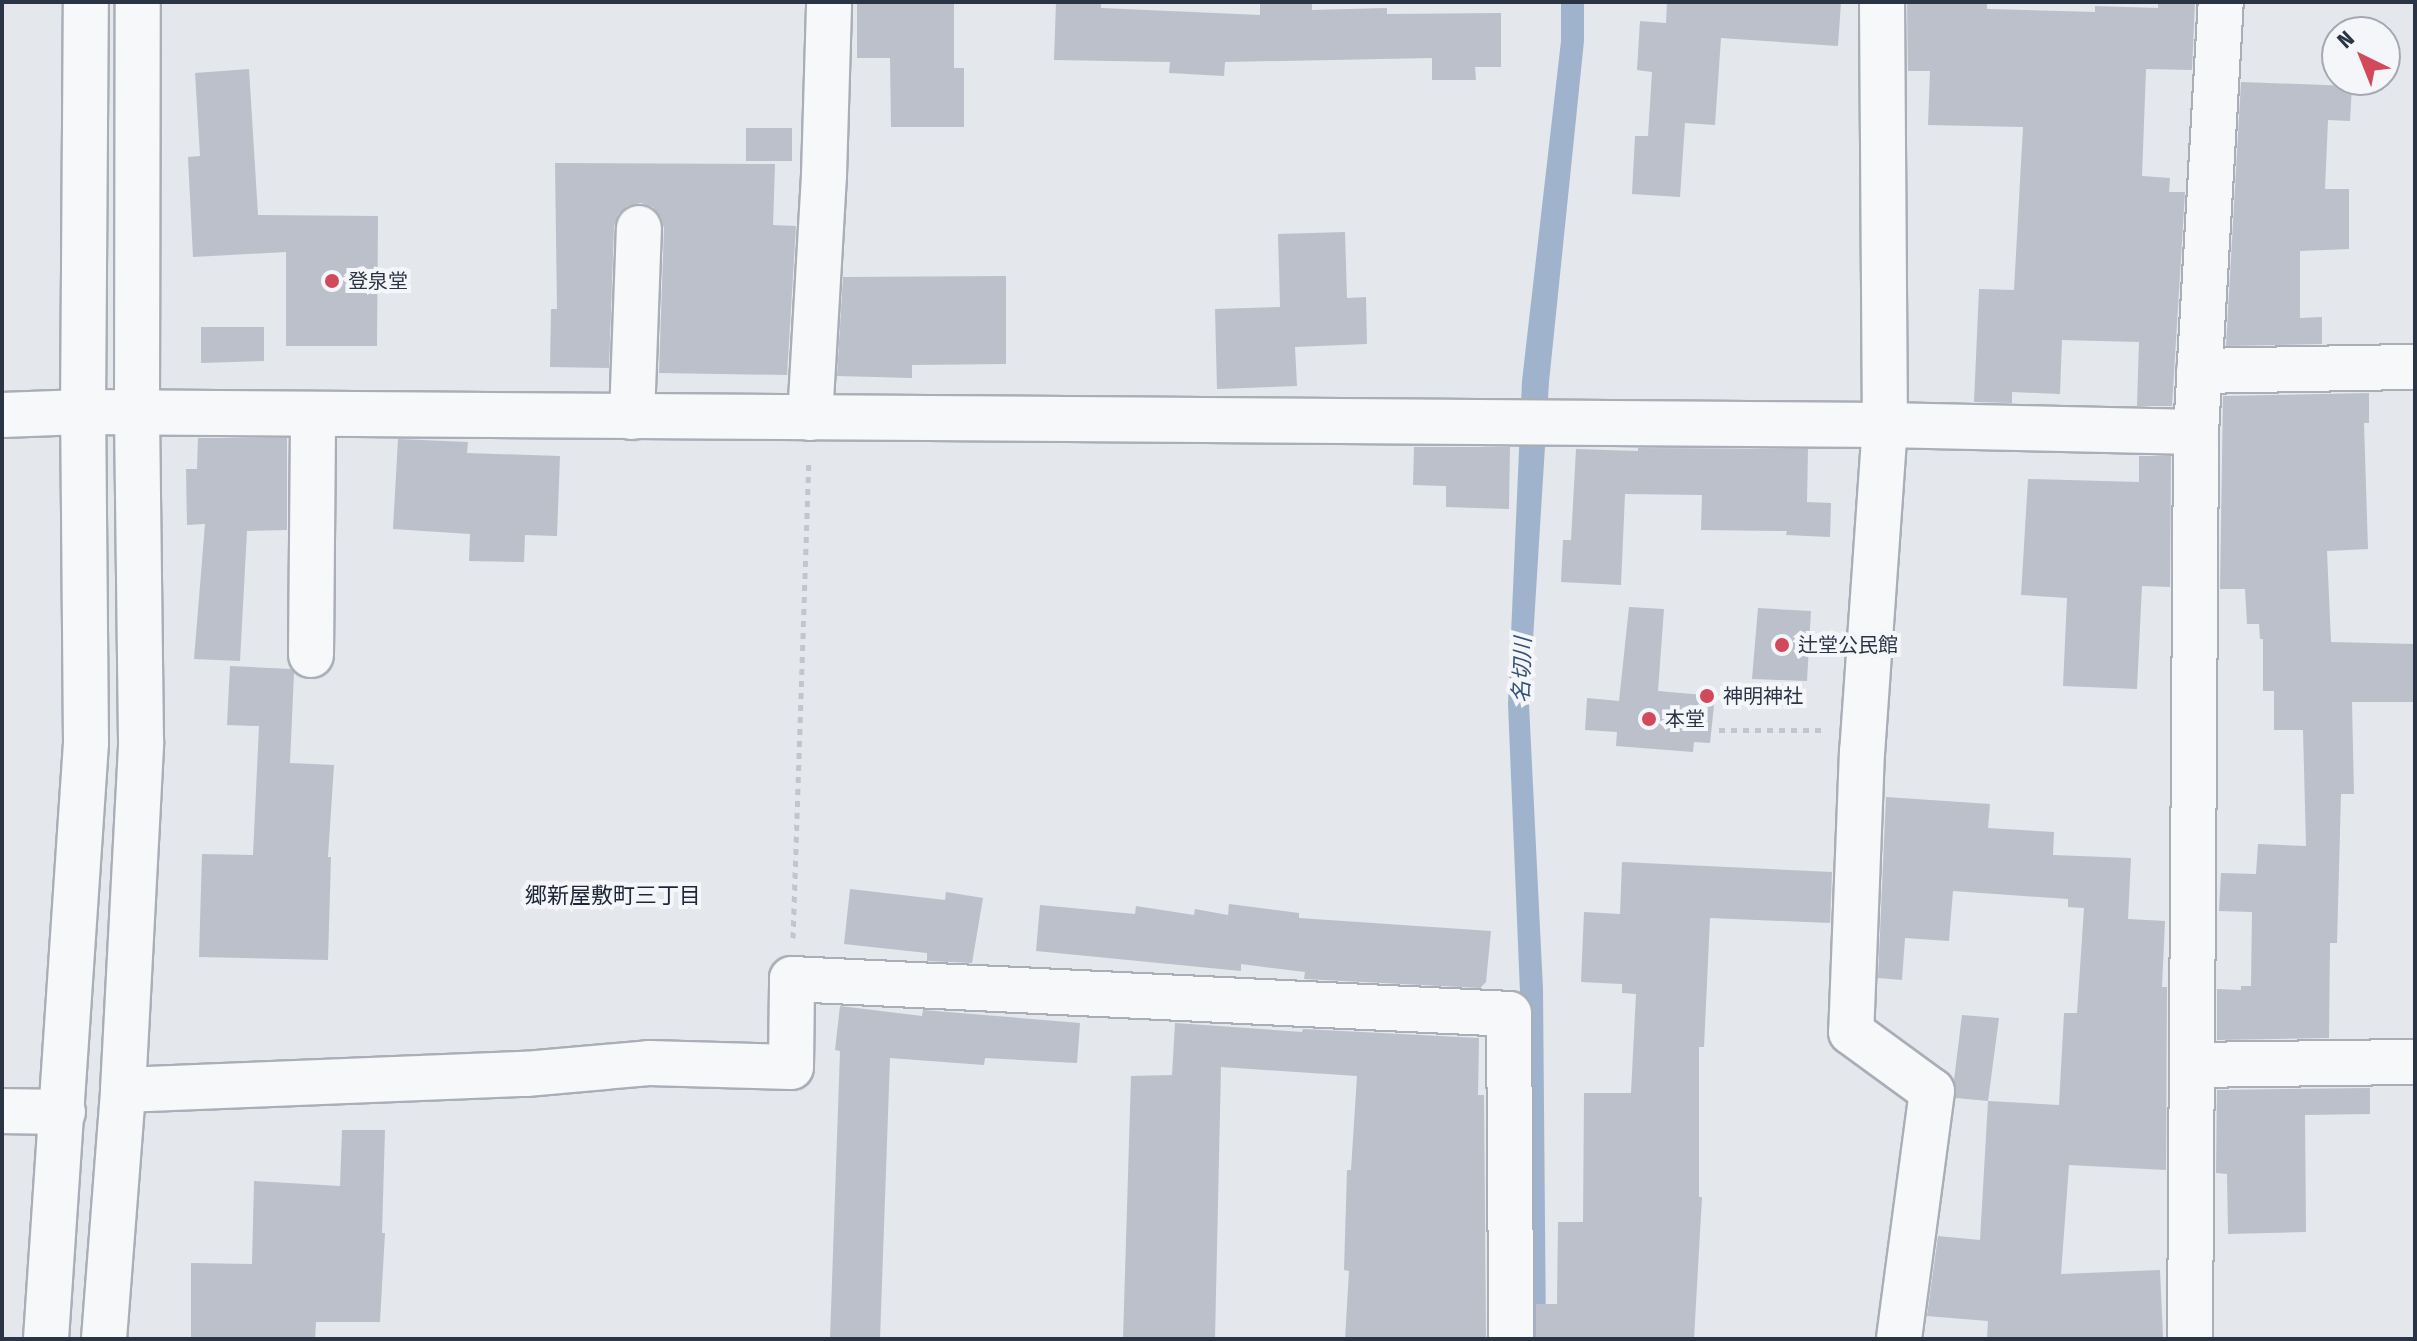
<!DOCTYPE html>
<html>
<head>
<meta charset="utf-8">
<style>
	body { margin:0 }
	#map { position:relative; width:2417px; height:1341px; overflow:hidden; background:#e4e7ec; font-family:"Fira Sans Condensed","Noto Sans JP",sans-serif }
	div>[style] { position:absolute }
	[style*='--x'] { left:calc(var(--x)*1px); top:calc(var(--y)*1px); width:calc(var(--w)*1px); rotate:calc(var(--a)*1deg) }
	.water>* { inset:0; background:#9fb4cc }
	.building>* { inset:0; background:#bbc0ca }
	.path>* { height:5px; margin-top:-2.5px; transform-origin:0; background:repeating-linear-gradient(90deg,#c2c5cb 0 6px,transparent 0 12px) }
	.roads { filter:drop-shadow(2px 0 #a9aeb7) drop-shadow(-2px 0 #a9aeb7) drop-shadow(0 2px #a9aeb7) drop-shadow(0 -2px #a9aeb7) }
	.minor>* { height:44px; margin:-22px; padding:0 22px; transform-origin:22px; border-radius:22px; background:#f7f8fa }
	.tertiary>* { height:44px; margin:-22px; padding:0 22px; transform-origin:22px; border-radius:22px; background:#f7f8fa }
	.dots>* { width:22px; height:22px; translate:-50% -50%; box-sizing:border-box; border:4px solid #f4f6f9; border-radius:50% }
	span { translate:-50% -50%; white-space:nowrap; text-align:center; line-height:1.15; -webkit-text-stroke:8px #f4f6f9; paint-order:stroke }
	.poi-label { font-size:20px; color:#2b3445 }
	.left { translate:0 -50%; text-align:left }
	.water-label { font-size:22px; color:#34527a; font-style:italic }
	.neighbourhood-label { font-size:22px; color:#1d2536 }
	.frame { position:absolute; inset:0; border:4px solid #2b3445; pointer-events:none }
	.north { position:absolute; left:2321px; top:16px; width:80px; height:80px; box-sizing:border-box; background:#f4f6f9; border:2px solid #a4a8b1; border-radius:50%; rotate:317deg; font-size:22px; font-weight:700; line-height:32px; text-align:center; color:#2b3445 }
	.north::after { content:''; display:block; margin:auto; width:28px; height:36px; background:#d1495b; clip-path:polygon(50% 0,100% 100%,50% 72%,0 100%) }
</style>
</head>
<body>
<div id="map">
	<div class="water">
		<i style="clip-path:polygon(1561px 2px,1584px 2px,1584px 41px,1549px 382px,1529px 704px,1543px 989px,1546px 1339px,1527px 1339px,1520px 992px,1508px 704px,1522px 381px,1561px 41px)"></i>
	</div>
	<div class="building">
		<i style="clip-path:polygon(857px 2px,954px 2px,954px 68px,964px 68px,964px 127px,891px 127px,890px 58px,857px 58px)"></i>
		<i style="clip-path:polygon(1056px 2px,1101px 2px,1101px 8px,1260px 15px,1260px 2px,1312px 2px,1312px 10px,1387px 8px,1387px 14px,1501px 13px,1501px 67px,1475px 67px,1476px 80px,1432px 80px,1432px 58px,1225px 62px,1224px 76px,1169px 73px,1170px 62px,1054px 60px)"></i>
		<i style="clip-path:polygon(1667px 2px,1841px 2px,1838px 46px,1721px 38px,1715px 125px,1685px 123px,1680px 197px,1632px 194px,1635px 136px,1648px 136px,1652px 72px,1637px 70px,1640px 21px,1666px 23px)"></i>
		<i style="clip-path:polygon(1907px 2px,1987px 2px,1987px 9px,2095px 12px,2095px 6px,2158px 8px,2158px 2px,2195px 2px,2192px 70px,2146px 69px,2142px 176px,2170px 178px,2169px 192px,2185px 192px,2172px 406px,2137px 406px,2139px 342px,2062px 340px,2060px 394px,2012px 392px,2012px 403px,1974px 402px,1979px 289px,2014px 290px,2023px 127px,1928px 125px,1930px 71px,1908px 71px)"></i>
		<i style="clip-path:polygon(249px 69px,258px 215px,378px 216px,377px 346px,286px 346px,286px 252px,193px 257px,188px 157px,200px 156px,195px 73px)"></i>
		<i style="clip-path:polygon(2241px 82px,2352px 86px,2350px 121px,2328px 120px,2325px 189px,2349px 189px,2349px 249px,2300px 251px,2300px 318px,2322px 317px,2322px 344px,2226px 346px)"></i>
		<i style="clip-path:polygon(746px 128px,792px 128px,792px 161px,746px 161px)"></i>
		<i style="clip-path:polygon(555px 163px,775px 164px,773px 225px,796px 226px,787px 375px,659px 373px,664px 228px,661px 217px,653px 207px,641px 203px,627px 206px,618px 214px,614px 226px,609px 368px,550px 367px,551px 309px,557px 309px)"></i>
		<i style="clip-path:polygon(1345px 232px,1347px 298px,1366px 297px,1367px 344px,1295px 347px,1297px 386px,1217px 389px,1215px 309px,1280px 307px,1278px 234px)"></i>
		<i style="clip-path:polygon(1006px 276px,1006px 364px,912px 365px,912px 378px,837px 376px,843px 277px)"></i>
		<i style="clip-path:polygon(201px 327px,264px 327px,264px 361px,201px 363px)"></i>
		<i style="clip-path:polygon(2369px 393px,2369px 423px,2364px 423px,2368px 549px,2327px 551px,2331px 642px,2415px 644px,2415px 702px,2352px 702px,2354px 794px,2341px 794px,2337px 943px,2330px 943px,2329px 1038px,2217px 1040px,2217px 989px,2241px 990px,2241px 986px,2251px 986px,2252px 912px,2219px 911px,2221px 873px,2256px 874px,2258px 844px,2306px 846px,2303px 730px,2274px 730px,2274px 691px,2263px 691px,2263px 639px,2260px 639px,2259px 624px,2247px 624px,2245px 589px,2220px 589px,2223px 396px)"></i>
		<i style="clip-path:polygon(198px 438px,287px 438px,287px 530px,247px 531px,240px 661px,194px 659px,205px 524px,187px 525px,186px 469px,197px 469px)"></i>
		<i style="clip-path:polygon(398px 439px,468px 442px,467px 453px,560px 456px,557px 536px,525px 535px,524px 562px,469px 561px,470px 534px,393px 529px)"></i>
		<i style="clip-path:polygon(1414px 447px,1510px 447px,1509px 509px,1446px 507px,1446px 486px,1413px 485px)"></i>
		<i style="clip-path:polygon(1638px 448px,1808px 449px,1807px 502px,1831px 503px,1830px 537px,1786px 535px,1787px 531px,1701px 530px,1702px 495px,1625px 494px,1621px 585px,1561px 582px,1563px 540px,1571px 540px,1576px 449px,1638px 451px)"></i>
		<i style="clip-path:polygon(2139px 456px,2171px 456px,2170px 587px,2142px 586px,2137px 689px,2063px 686px,2067px 598px,2021px 595px,2028px 479px,2139px 482px)"></i>
		<i style="clip-path:polygon(1629px 607px,1664px 609px,1658px 691px,1715px 696px,1710px 743px,1694px 742px,1693px 752px,1616px 746px,1617px 732px,1585px 730px,1587px 698px,1619px 701px)"></i>
		<i style="clip-path:polygon(1758px 608px,1811px 611px,1807px 681px,1752px 679px)"></i>
		<i style="clip-path:polygon(230px 666px,291px 669px,294px 673px,290px 763px,334px 765px,328px 857px,331px 857px,328px 960px,199px 957px,202px 854px,253px 855px,259px 726px,227px 725px)"></i>
		<i style="clip-path:polygon(1886px 797px,1990px 804px,1988px 828px,2054px 832px,2053px 855px,2131px 858px,2128px 919px,2165px 921px,2162px 987px,2167px 987px,2166px 1170px,2069px 1165px,2061px 1274px,2160px 1270px,2163px 1337px,1987px 1339px,1988px 1321px,1927px 1316px,1938px 1236px,1980px 1240px,1988px 1101px,2059px 1105px,2064px 1013px,2077px 1013px,2084px 908px,2068px 907px,2068px 899px,1953px 891px,1949px 941px,1905px 938px,1902px 980px,1878px 978px)"></i>
		<i style="clip-path:polygon(1622px 862px,1832px 872px,1830px 923px,1710px 918px,1704px 1047px,1699px 1047px,1699px 1197px,1702px 1197px,1694px 1339px,1536px 1339px,1536px 1304px,1557px 1304px,1558px 1222px,1583px 1222px,1584px 1093px,1631px 1093px,1636px 994px,1622px 993px,1622px 984px,1581px 982px,1584px 912px,1620px 914px)"></i>
		<i style="clip-path:polygon(850px 889px,945px 900px,946px 892px,983px 898px,972px 963px,927px 961px,927px 953px,844px 944px)"></i>
		<i style="clip-path:polygon(1229px 904px,1299px 913px,1299px 918px,1491px 931px,1486px 982px,1480px 988px,1304px 979px,1305px 972px,1241px 964px,1241px 971px,1036px 951px,1040px 905px,1135px 914px,1136px 906px,1194px 915px,1195px 909px,1228px 915px)"></i>
		<i style="clip-path:polygon(840px 1006px,922px 1016px,923px 1010px,1080px 1023px,1077px 1063px,985px 1058px,984px 1065px,890px 1058px,880px 1339px,830px 1339px,840px 1051px,835px 1050px)"></i>
		<i style="clip-path:polygon(1962px 1015px,1999px 1018px,1988px 1101px,1956px 1098px,1954px 1080px)"></i>
		<i style="clip-path:polygon(1175px 1023px,1302px 1032px,1303px 1029px,1479px 1038px,1478px 1095px,1484px 1095px,1486px 1339px,1345px 1339px,1349px 1271px,1344px 1270px,1347px 1170px,1351px 1170px,1357px 1076px,1221px 1067px,1215px 1339px,1123px 1339px,1131px 1076px,1172px 1075px)"></i>
		<i style="clip-path:polygon(2370px 1088px,2370px 1114px,2305px 1115px,2306px 1232px,2228px 1234px,2227px 1174px,2216px 1173px,2217px 1090px)"></i>
		<i style="clip-path:polygon(342px 1130px,385px 1130px,382px 1233px,385px 1233px,380px 1322px,316px 1322px,315px 1339px,191px 1339px,191px 1263px,252px 1264px,254px 1181px,340px 1186px)"></i>
	</div>
	<div class="path">
		<i style="--x:1719;--y:730;--w:103;--a:0"></i>
		<i style="--x:793;--y:938;--w:477;--a:-88.1"></i>
	</div>
	<div class="roads">
		<div class="minor">
			<i style="--x:1882;--y:2;--w:423;--a:89.6"></i>
			<i style="--x:1885;--y:425;--w:327;--a:94"></i>
			<i style="--x:1862;--y:751;--w:281;--a:92.2"></i>
			<i style="--x:1851;--y:1032;--w:100;--a:36.1"></i>
			<i style="--x:1932;--y:1091;--w:250;--a:97.6"></i>
			<i style="--x:2199;--y:371;--w:216;--a:-1.1"></i>
			<i style="--x:2;--y:415;--w:81;--a:-2.1"></i>
			<i style="--x:83;--y:412;--w:1802;--a:0.41"></i>
			<i style="--x:1885;--y:425;--w:311;--a:1.3"></i>
			<i style="--x:632;--y:417;--w:189;--a:-87.9"></i>
			<i style="--x:810;--y:418;--w:243;--a:-86.7"></i>
			<i style="--x:824;--y:175;--w:173;--a:-88.3"></i>
			<i style="--x:311;--y:655;--w:241;--a:-89.5"></i>
			<i style="--x:2192;--y:1065;--w:223;--a:-0.8"></i>
			<i style="--x:123;--y:1090;--w:403;--a:-2.3"></i>
			<i style="--x:526;--y:1074;--w:123;--a:-5.1"></i>
			<i style="--x:649;--y:1063;--w:142;--a:1.6"></i>
			<i style="--x:791;--y:1067;--w:88;--a:-89.3"></i>
			<i style="--x:792;--y:979;--w:718;--a:2.79"></i>
			<i style="--x:1509;--y:1014;--w:325;--a:89.6"></i>
			<i style="--x:2;--y:1111;--w:61;--a:0.9"></i>
			<i style="--x:2190;--y:1339;--w:907;--a:-89.62"></i>
			<i style="--x:2196;--y:432;--w:431;--a:-86.7"></i>
		</div>
		<div class="tertiary">
			<i style="--x:46;--y:1339;--w:597;--a:-86.16"></i>
			<i style="--x:86;--y:743;--w:331;--a:-90.5"></i>
			<i style="--x:83;--y:412;--w:410;--a:-89.6"></i>
			<i style="--x:104;--y:1339;--w:250;--a:-85.6"></i>
			<i style="--x:123;--y:1090;--w:349;--a:-87"></i>
			<i style="--x:141;--y:741;--w:327;--a:-90.7"></i>
			<i style="--x:137;--y:414;--w:412;--a:-89.9"></i>
		</div>
	</div>
	<div class="dots">
		<i style="left:332px;top:281px;background:#d1495b"></i>
		<i style="left:1782px;top:645px;background:#d1495b"></i>
		<i style="left:1707px;top:696px;background:#d1495b"></i>
		<i style="left:1649px;top:719px;background:#d1495b"></i>
	</div>
	<div class="poi-label">
		<span class="left" style="left:348px;top:281px">登泉堂</span>
		<span class="left" style="left:1798px;top:645px">辻堂公民館</span>
		<span class="left" style="left:1723px;top:696px">神明神社</span>
		<span class="left" style="left:1665px;top:719px">本堂</span>
	</div>
	<div class="water-label">
		<span style="left:1522px;top:670px;rotate:-88deg">名切川</span>
	</div>
	<div class="neighbourhood-label">
		<span style="left:613px;top:896px">郷新屋敷町三丁目</span>
	</div>
	<div class="frame"></div>
	<div class="north">N</div>
</div>
</body>
</html>
